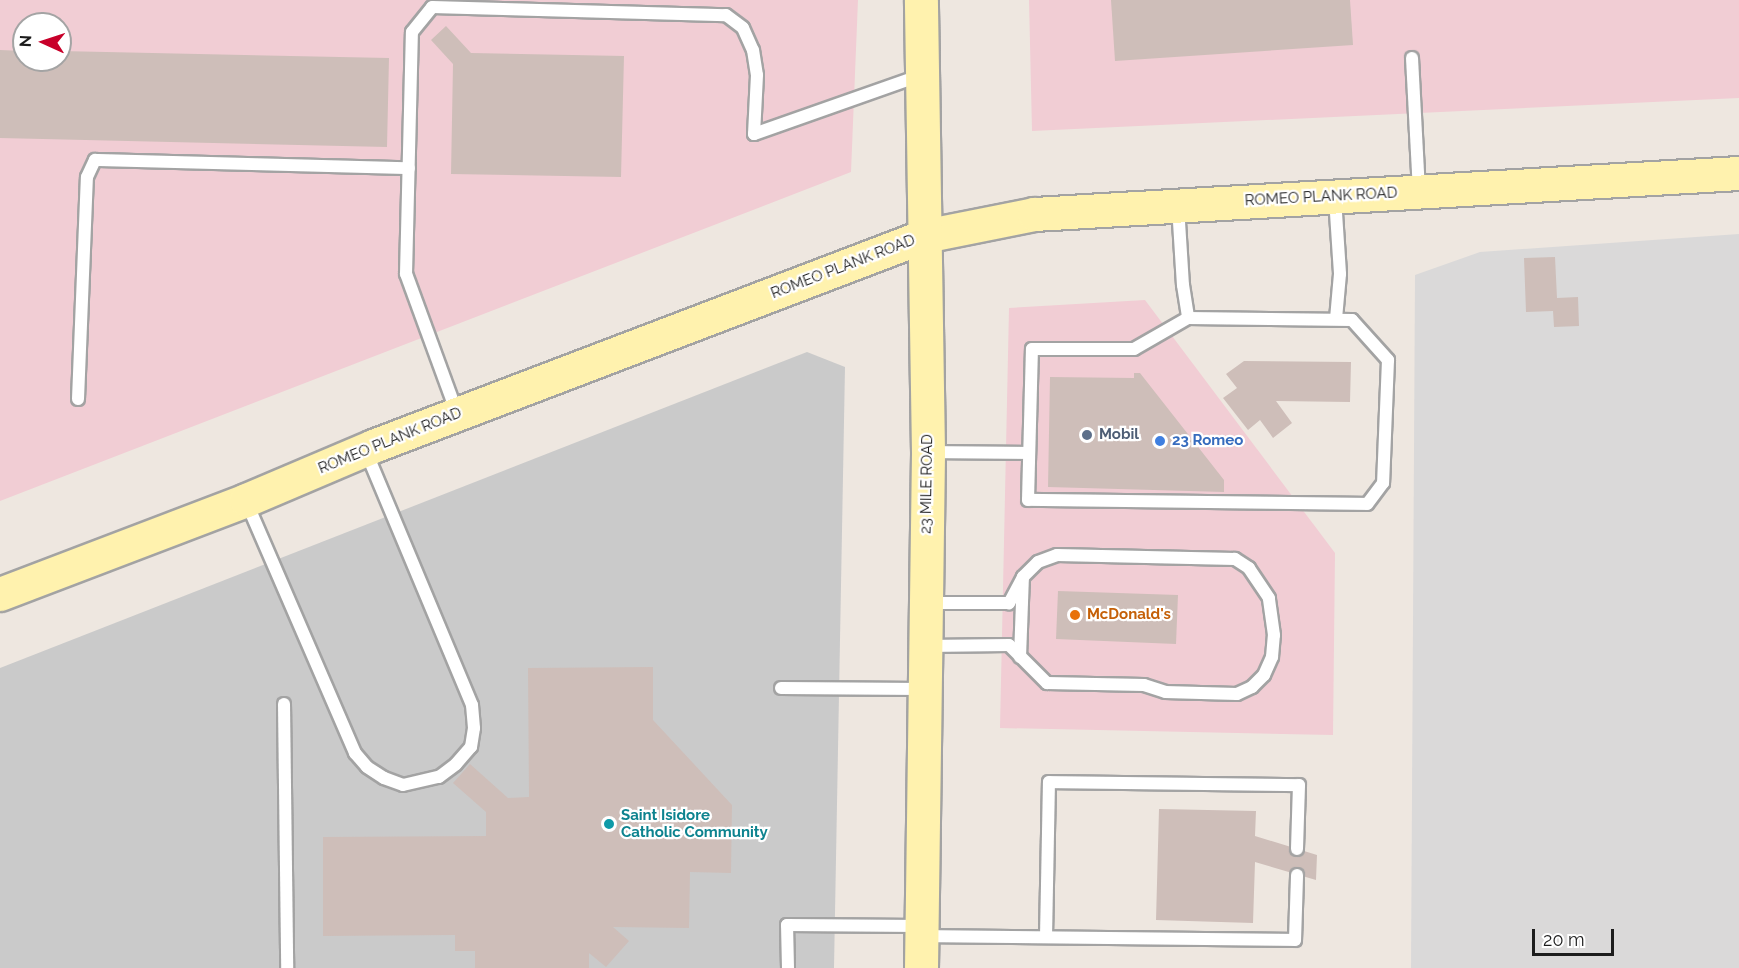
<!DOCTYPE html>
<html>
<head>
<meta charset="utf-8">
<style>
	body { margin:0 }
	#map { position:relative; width:1739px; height:968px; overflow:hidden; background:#eee7e0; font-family:Raleway,sans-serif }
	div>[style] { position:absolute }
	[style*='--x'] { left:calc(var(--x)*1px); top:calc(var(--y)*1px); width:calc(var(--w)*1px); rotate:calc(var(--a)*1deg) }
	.residential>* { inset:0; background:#dad9d9 }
	.commercial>* { inset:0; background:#f1cdd4 }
	.religious>* { inset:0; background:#cacaca }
	.building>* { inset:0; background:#cebeb9 }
	.roads { filter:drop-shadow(2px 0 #a3a3a3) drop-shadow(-2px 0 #a3a3a3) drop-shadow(0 2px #a3a3a3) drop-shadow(0 -2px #a3a3a3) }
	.service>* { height:12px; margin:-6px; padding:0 6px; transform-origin:6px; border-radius:6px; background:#fff }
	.secondary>* { height:33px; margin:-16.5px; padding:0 16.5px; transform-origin:16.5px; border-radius:16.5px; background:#fff2ae }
	.dots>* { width:16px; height:16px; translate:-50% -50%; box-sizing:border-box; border:3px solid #fff; border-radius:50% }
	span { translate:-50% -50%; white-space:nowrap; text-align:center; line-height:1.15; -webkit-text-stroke:4.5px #fff; paint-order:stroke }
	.street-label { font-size:15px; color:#1c1c1c }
	.service-label { font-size:15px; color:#4e5e75; font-weight:700 }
	.left { translate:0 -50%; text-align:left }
	.shop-label { font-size:15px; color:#366cbe; font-weight:700 }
	.food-label { font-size:15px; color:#c56008; font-weight:700 }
	.culture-label { font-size:15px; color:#0d838f; font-weight:700 }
	.north { position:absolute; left:12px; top:12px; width:60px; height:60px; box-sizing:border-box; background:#fff; border:2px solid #a4a4a4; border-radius:50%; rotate:273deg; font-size:16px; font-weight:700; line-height:24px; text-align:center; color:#1c1c1c }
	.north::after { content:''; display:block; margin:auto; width:21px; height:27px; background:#c8002a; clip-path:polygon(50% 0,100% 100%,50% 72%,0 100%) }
	.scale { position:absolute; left:1532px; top:929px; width:82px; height:27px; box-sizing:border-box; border:3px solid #1c1c1c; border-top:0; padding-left:8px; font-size:18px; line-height:21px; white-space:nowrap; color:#1c1c1c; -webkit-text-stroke:4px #fff; paint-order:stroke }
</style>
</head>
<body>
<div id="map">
	<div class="residential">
		<i style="clip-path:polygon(1739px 234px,1739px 968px,1411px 968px,1415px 275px,1480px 252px)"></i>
	</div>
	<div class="commercial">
		<i style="clip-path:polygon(evenodd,0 0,858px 0,851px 172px,0 501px,0 0,24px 24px,60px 24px,60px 60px,24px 60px,24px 24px)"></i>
		<i style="clip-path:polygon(1029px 0,1739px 0,1739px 98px,1032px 131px)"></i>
		<i style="clip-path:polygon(1145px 300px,1335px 553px,1333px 735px,1000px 728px,1009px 308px)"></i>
	</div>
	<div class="religious">
		<i style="clip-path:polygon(807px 352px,845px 367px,834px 968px,0 968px,0 668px)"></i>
	</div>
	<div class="building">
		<i style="clip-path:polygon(1111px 0,1350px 0,1353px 45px,1115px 61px)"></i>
		<i style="clip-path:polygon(446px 26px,471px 53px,624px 56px,621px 177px,451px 174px,453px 64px,431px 40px)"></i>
		<i style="clip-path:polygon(0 50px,24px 51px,24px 60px,60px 60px,60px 51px,389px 58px,387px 147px,0 138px)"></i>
		<i style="clip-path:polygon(1555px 257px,1557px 298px,1578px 297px,1579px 326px,1554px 327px,1553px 311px,1526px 312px,1524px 258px)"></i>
		<i style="clip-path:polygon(1244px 361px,1351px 362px,1350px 402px,1276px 401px,1292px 423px,1273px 438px,1260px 420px,1248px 430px,1223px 398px,1237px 388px,1226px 374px)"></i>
		<i style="clip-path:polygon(1134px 373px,1140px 373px,1224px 480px,1224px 492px,1048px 487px,1050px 377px,1134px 378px)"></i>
		<i style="clip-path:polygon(1058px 591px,1178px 595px,1176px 644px,1056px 639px)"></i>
		<i style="clip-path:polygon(653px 667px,653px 720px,732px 805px,731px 873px,690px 872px,689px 928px,613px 927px,629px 941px,606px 967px,589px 953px,589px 968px,475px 968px,475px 951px,455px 951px,455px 935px,323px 936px,323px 837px,486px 836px,486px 812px,453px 783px,470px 764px,508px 798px,529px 797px,528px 668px)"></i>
		<i style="clip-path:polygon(1159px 809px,1256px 811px,1255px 836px,1317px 855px,1316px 880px,1255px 862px,1253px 923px,1156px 920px)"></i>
	</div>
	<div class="roads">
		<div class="service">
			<i style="--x:1412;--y:58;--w:132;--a:87"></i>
			<i style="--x:1335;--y:198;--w:76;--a:86.2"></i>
			<i style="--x:1340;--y:274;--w:45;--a:95.1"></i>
			<i style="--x:1178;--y:206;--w:79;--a:86.4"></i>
			<i style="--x:1183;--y:285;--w:33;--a:81"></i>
			<i style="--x:1188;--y:318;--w:164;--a:0.7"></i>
			<i style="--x:1352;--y:320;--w:54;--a:48"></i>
			<i style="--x:1388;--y:360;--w:123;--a:92.3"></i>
			<i style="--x:1383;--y:483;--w:26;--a:127"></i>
			<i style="--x:1367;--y:504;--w:339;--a:-179.3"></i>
			<i style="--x:1028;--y:500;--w:151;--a:-88.5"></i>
			<i style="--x:1032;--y:349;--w:102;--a:0"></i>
			<i style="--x:1134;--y:349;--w:62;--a:-29.9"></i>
			<i style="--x:78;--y:399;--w:222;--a:-87.7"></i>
			<i style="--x:87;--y:177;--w:19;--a:-65"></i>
			<i style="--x:95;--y:160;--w:314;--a:1.5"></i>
			<i style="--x:457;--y:413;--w:148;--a:-110.1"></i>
			<i style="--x:406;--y:274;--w:242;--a:-88.6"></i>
			<i style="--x:412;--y:32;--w:32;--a:-51"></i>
			<i style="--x:432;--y:7;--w:294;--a:1.6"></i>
			<i style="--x:726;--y:15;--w:21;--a:37"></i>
			<i style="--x:743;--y:28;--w:24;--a:66"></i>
			<i style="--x:753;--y:50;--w:25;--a:81"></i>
			<i style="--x:757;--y:75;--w:59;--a:92.9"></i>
			<i style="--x:754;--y:134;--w:175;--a:-19.4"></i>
			<i style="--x:929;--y:452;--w:100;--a:0.6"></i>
			<i style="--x:246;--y:501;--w:275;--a:66.6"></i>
			<i style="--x:355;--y:753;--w:18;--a:49"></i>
			<i style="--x:367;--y:767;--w:20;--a:33"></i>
			<i style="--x:384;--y:778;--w:20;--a:20"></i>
			<i style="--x:403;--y:785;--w:37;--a:-13"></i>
			<i style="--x:439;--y:777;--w:21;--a:-37"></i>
			<i style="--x:456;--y:764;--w:23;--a:-49"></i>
			<i style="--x:471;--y:747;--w:19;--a:-81"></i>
			<i style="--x:474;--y:728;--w:23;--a:-95"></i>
			<i style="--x:472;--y:705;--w:275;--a:-112.7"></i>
			<i style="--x:926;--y:646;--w:83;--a:-0.7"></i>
			<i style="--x:1009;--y:645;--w:54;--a:45"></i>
			<i style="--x:1047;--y:683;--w:97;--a:1.2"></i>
			<i style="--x:1144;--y:685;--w:22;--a:18"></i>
			<i style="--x:1165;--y:692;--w:72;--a:1.6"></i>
			<i style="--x:1237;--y:694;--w:17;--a:-25"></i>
			<i style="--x:1252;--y:687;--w:17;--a:-45"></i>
			<i style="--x:1264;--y:675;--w:20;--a:-66"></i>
			<i style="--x:1272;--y:657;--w:22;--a:-85"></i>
			<i style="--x:1274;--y:635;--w:37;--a:-98"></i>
			<i style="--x:1269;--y:598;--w:36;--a:-124"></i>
			<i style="--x:1249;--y:568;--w:17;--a:-147"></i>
			<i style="--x:1235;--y:559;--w:178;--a:-178.7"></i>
			<i style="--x:1057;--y:555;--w:20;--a:160"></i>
			<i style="--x:1038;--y:562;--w:21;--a:135"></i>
			<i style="--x:1023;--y:577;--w:30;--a:118"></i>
			<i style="--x:1009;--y:603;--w:82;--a:180"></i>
			<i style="--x:1020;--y:657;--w:80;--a:-87.9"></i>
			<i style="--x:781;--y:688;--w:142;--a:0.4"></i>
			<i style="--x:284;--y:704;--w:264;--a:89.3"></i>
			<i style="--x:922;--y:936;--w:373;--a:0.6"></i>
			<i style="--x:1295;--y:940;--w:65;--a:-88.2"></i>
			<i style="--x:1046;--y:937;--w:155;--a:-88.9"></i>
			<i style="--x:1049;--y:782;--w:250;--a:0.7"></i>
			<i style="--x:1299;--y:785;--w:64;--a:91.8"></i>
			<i style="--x:788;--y:968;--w:43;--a:-91.3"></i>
			<i style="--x:787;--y:925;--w:133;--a:0.4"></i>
		</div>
		<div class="secondary">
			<i style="--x:0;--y:594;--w:263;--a:-20.9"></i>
			<i style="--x:246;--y:500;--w:138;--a:-23"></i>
			<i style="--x:373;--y:446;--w:590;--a:-20.86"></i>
			<i style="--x:924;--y:236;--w:112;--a:-11.3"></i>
			<i style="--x:1034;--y:214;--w:706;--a:-3.33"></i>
			<i style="--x:921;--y:968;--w:516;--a:-89.22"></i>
			<i style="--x:928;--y:452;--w:452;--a:-90.9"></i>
		</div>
	</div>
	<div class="dots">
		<i style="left:1087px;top:435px;background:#5c6f8a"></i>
		<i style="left:1160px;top:441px;background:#3f7fe0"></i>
		<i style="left:1075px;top:615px;background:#e8710a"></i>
		<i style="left:609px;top:824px;background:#0f9aa8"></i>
	</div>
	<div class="street-label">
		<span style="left:1321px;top:197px;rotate:-3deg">ROMEO PLANK ROAD</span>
		<span style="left:843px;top:267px;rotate:-21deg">ROMEO PLANK ROAD</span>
		<span style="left:390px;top:441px;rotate:-22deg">ROMEO PLANK ROAD</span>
		<span style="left:927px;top:484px;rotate:-89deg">23 MILE ROAD</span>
	</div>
	<div class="service-label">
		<span class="left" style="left:1099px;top:435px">Mobil</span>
	</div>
	<div class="shop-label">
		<span class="left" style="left:1172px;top:441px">23 Romeo</span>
	</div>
	<div class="food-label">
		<span class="left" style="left:1087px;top:615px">McDonald's</span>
	</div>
	<div class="culture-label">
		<span class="left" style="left:621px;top:824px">Saint Isidore<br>Catholic Community</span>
	</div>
	<div class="north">N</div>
	<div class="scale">20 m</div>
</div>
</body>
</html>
